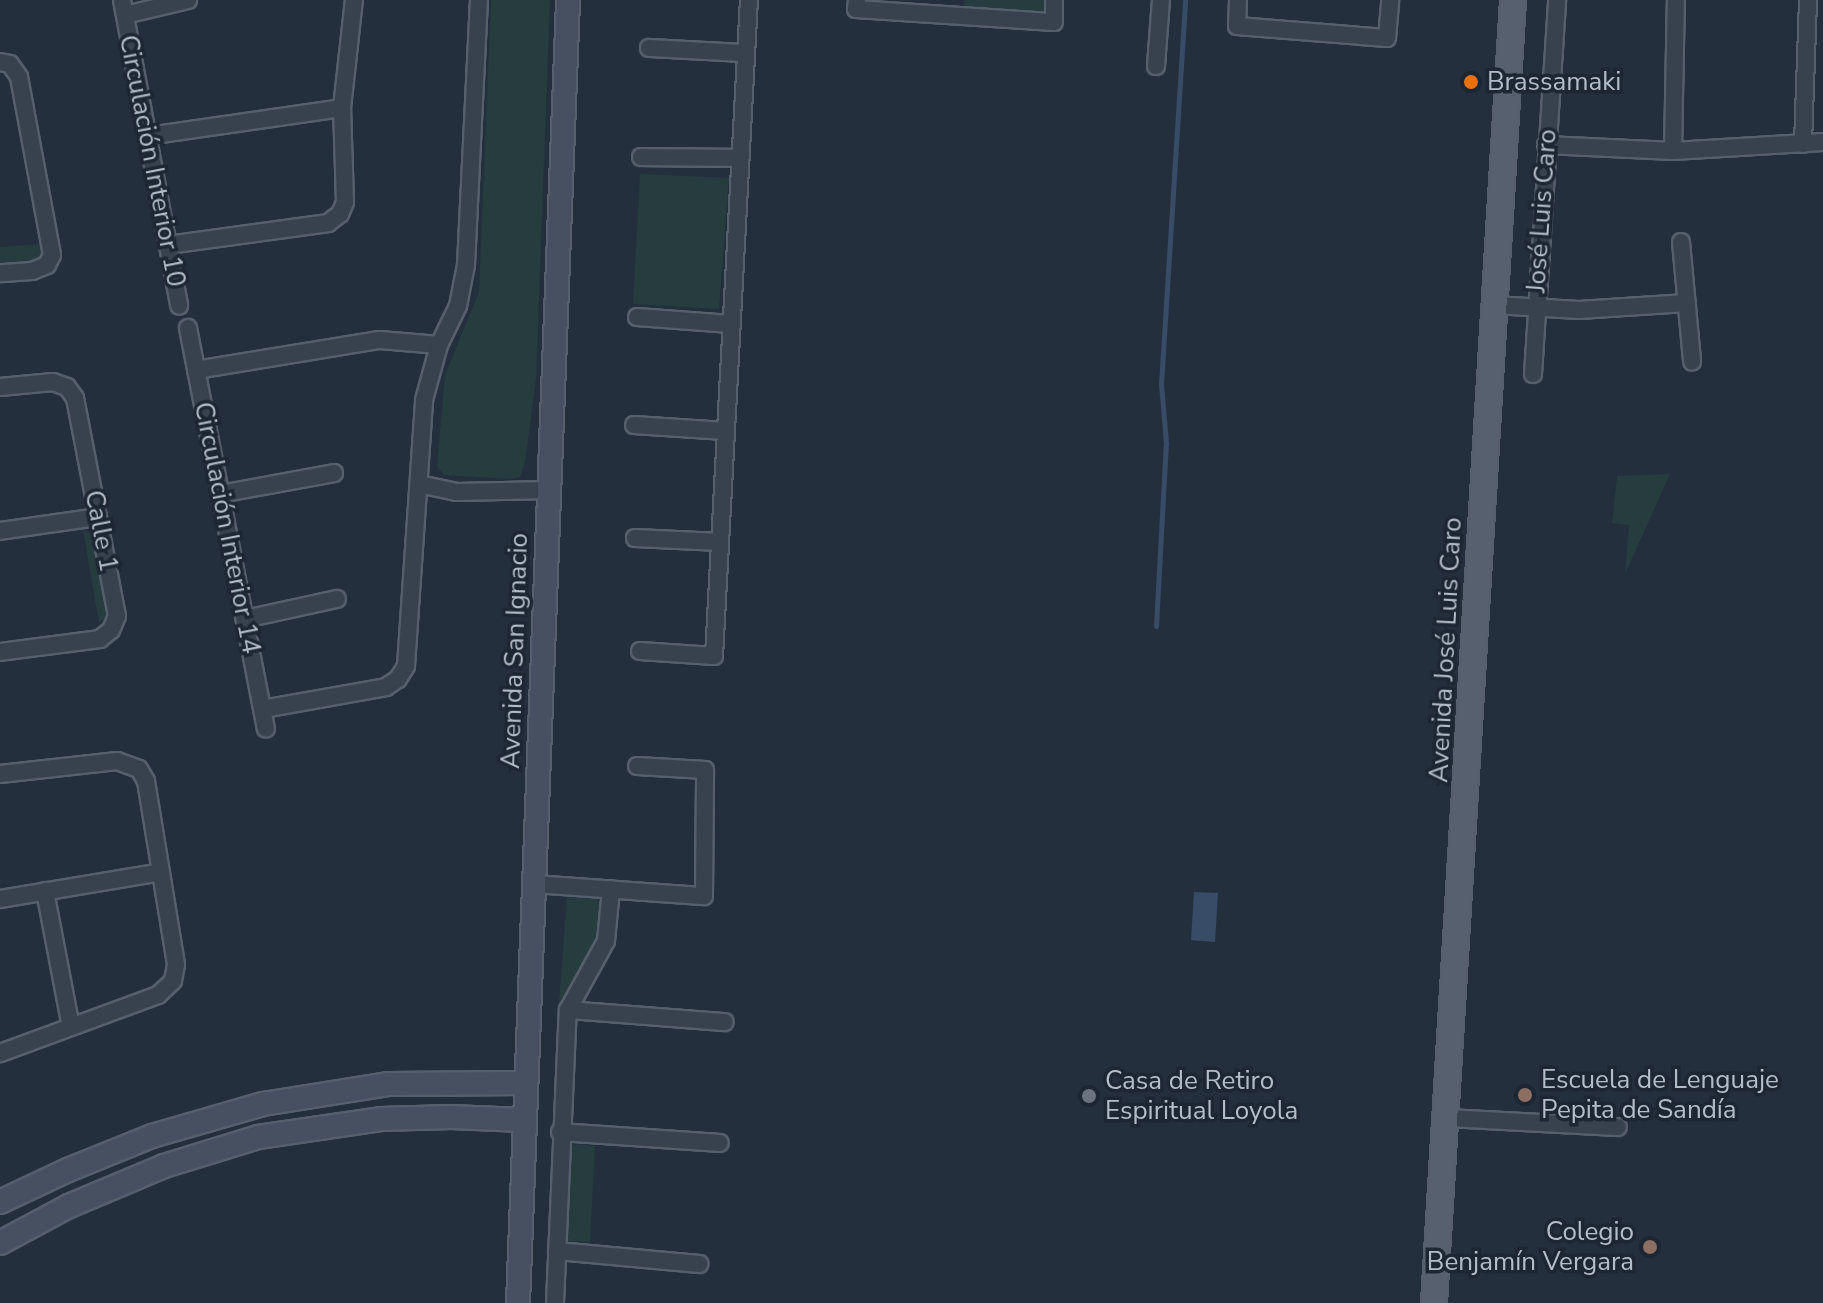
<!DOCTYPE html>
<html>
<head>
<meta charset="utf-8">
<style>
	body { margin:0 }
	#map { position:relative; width:1823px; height:1303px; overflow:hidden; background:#242f3e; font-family:"Nunito Sans",sans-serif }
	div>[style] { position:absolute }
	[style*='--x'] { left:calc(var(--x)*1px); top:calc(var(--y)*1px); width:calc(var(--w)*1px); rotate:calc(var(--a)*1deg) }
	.green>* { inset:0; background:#263c3f }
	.water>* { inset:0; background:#394c67 }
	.stream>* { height:5px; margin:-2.5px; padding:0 2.5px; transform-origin:2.5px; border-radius:2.5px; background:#394c67 }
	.roads { filter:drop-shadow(2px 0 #565f6c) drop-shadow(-2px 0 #565f6c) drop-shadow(0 2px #565f6c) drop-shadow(0 -2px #565f6c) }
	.street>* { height:16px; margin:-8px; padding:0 8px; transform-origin:8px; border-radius:8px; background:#38414e }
	.secondary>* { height:22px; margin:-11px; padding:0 11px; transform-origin:11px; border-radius:11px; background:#465061 }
	.primary>* { height:24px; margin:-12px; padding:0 12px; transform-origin:12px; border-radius:12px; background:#56606e }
	.dots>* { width:22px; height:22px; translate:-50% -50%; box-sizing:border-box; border:4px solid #1d2633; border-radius:50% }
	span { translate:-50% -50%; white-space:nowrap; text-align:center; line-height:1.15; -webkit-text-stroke:7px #1d2633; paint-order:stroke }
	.poi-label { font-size:26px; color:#b4bcc9 }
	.left { translate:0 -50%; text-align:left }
	.right { translate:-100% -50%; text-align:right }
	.street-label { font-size:26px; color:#b4bcc9 }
</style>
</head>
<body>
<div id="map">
	<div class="green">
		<i style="clip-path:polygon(491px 0,550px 0,536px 379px,525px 462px,520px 477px,511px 479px,444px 475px,437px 466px,445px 375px,479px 292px)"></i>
		<i style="clip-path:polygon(964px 0,1045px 0,1044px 10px,1036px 13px,964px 9px)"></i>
		<i style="clip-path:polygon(640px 174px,729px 178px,719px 309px,633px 304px)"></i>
		<i style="clip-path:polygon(40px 244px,42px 257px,37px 262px,0 264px,0 247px)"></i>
		<i style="clip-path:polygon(1670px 474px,1625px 574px,1629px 525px,1612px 523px,1617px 476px)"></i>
		<i style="clip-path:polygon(83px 530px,93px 534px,108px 616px,99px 623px)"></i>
		<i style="clip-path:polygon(567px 897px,596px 899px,601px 904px,596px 938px,559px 1004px)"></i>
		<i style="clip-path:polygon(571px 1144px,595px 1146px,590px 1242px,566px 1241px)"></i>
	</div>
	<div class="water">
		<i style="clip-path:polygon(1194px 892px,1218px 893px,1215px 942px,1191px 940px)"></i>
	</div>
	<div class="stream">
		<i style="--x:1156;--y:626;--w:183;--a:-86.9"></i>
		<i style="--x:1166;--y:443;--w:59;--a:-94.8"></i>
		<i style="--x:1161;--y:384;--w:385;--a:-86.4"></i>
	</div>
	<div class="roads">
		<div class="street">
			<i style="--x:122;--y:0;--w:311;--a:79.4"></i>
			<i style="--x:857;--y:0;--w:9;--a:96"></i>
			<i style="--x:856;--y:9;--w:198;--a:3.8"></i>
			<i style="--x:1054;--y:22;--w:22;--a:-90"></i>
			<i style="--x:1238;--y:0;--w:26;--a:92"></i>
			<i style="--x:1237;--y:26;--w:150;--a:4.6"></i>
			<i style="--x:1387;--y:38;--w:38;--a:-85"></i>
			<i style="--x:125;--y:15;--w:65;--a:-13.4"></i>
			<i style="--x:649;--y:48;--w:95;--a:3"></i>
			<i style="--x:0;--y:62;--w:10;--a:11"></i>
			<i style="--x:10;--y:64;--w:16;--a:55"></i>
			<i style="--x:19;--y:77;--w:181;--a:79.5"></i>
			<i style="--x:52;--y:255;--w:11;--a:117"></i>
			<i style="--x:47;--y:265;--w:16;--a:158"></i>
			<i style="--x:32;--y:271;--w:32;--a:176"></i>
			<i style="--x:1156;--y:66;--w:66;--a:-85.7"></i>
			<i style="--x:148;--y:136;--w:196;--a:-8.2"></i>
			<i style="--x:1803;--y:144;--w:144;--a:-88"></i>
			<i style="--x:1546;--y:145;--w:127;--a:2.7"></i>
			<i style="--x:1673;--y:151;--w:150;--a:-3.4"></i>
			<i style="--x:1673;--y:151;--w:151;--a:-88.9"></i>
			<i style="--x:641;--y:157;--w:98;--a:0.6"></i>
			<i style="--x:1681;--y:242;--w:120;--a:84.7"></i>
			<i style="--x:168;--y:245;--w:162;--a:-7.8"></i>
			<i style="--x:328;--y:223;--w:15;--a:-37"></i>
			<i style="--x:340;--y:214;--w:13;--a:-67"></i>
			<i style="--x:345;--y:202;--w:94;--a:-91.8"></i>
			<i style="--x:342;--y:108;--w:109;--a:-83.7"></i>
			<i style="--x:1494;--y:305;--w:85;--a:3.4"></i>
			<i style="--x:1579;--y:310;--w:108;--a:-3.7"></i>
			<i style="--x:637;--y:317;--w:94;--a:4.3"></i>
			<i style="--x:188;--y:328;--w:408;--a:79"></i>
			<i style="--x:196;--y:370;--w:186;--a:-9.3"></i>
			<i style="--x:380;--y:340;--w:59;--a:4.8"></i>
			<i style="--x:1533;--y:374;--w:375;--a:-86.3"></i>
			<i style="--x:0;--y:387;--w:53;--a:-5.4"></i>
			<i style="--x:53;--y:382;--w:15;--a:20"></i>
			<i style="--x:67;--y:387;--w:14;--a:54"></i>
			<i style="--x:75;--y:398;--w:222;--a:79.1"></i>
			<i style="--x:117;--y:616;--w:15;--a:113"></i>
			<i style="--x:111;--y:630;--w:14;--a:141"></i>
			<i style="--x:100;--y:639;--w:101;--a:172.6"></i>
			<i style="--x:634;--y:425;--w:91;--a:3.8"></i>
			<i style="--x:419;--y:484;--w:39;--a:12"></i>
			<i style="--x:457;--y:492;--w:91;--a:-1.3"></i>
			<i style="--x:220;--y:494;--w:116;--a:-10.4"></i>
			<i style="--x:0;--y:531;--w:99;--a:-8.1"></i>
			<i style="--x:635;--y:538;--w:85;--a:2.7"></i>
			<i style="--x:245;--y:619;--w:94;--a:-12.3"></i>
			<i style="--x:640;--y:651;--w:74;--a:3.9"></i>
			<i style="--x:714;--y:656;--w:657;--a:-86.95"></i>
			<i style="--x:263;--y:709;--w:125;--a:-10.1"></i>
			<i style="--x:386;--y:687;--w:14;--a:-34"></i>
			<i style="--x:398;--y:679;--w:15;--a:-58"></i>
			<i style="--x:406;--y:666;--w:267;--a:-86.1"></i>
			<i style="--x:424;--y:400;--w:57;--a:-74.7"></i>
			<i style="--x:439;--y:345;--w:43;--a:-64"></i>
			<i style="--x:458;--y:306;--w:42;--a:-79"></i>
			<i style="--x:466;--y:265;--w:265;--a:-87.2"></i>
			<i style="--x:0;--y:774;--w:118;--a:-6.3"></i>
			<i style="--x:117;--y:761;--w:23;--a:20"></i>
			<i style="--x:139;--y:769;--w:14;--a:60"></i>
			<i style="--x:146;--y:781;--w:186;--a:80.7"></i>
			<i style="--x:176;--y:965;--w:16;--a:101"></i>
			<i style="--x:173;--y:981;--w:21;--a:137"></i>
			<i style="--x:158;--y:995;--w:168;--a:159.8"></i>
			<i style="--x:535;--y:884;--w:169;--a:4.1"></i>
			<i style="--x:704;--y:896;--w:126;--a:-89.5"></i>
			<i style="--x:705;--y:770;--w:68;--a:-176.6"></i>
			<i style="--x:45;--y:891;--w:138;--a:79.2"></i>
			<i style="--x:0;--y:899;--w:163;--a:-9.5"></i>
			<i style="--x:568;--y:1010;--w:157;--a:4.4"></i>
			<i style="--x:1446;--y:1118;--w:172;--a:3"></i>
			<i style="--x:560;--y:1132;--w:160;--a:3.9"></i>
			<i style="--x:557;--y:1251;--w:143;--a:5.2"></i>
			<i style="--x:555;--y:1303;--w:293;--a:-87.5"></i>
			<i style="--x:568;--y:1010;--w:79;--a:-61.2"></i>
			<i style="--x:606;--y:941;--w:52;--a:-84.5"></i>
		</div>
		<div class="secondary">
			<i style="--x:0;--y:1202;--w:75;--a:-25.2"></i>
			<i style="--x:68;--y:1170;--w:91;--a:-22"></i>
			<i style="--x:152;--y:1136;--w:116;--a:-16.1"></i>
			<i style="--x:263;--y:1104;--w:128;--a:-9"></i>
			<i style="--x:389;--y:1084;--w:136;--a:-0.4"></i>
			<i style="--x:0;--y:1243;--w:78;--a:-28.2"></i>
			<i style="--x:69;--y:1206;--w:103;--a:-22.8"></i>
			<i style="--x:164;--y:1166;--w:98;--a:-17.1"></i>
			<i style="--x:258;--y:1137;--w:124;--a:-8.3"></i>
			<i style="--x:381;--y:1119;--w:70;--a:-1.6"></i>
			<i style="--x:451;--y:1117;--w:71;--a:2.4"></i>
			<i style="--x:518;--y:1303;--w:1304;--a:-87.8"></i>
		</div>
		<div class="primary">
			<i style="--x:1434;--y:1303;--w:1305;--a:-86.53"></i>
		</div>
	</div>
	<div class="dots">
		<i style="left:1471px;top:82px;background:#e8710a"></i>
		<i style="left:1525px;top:1095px;background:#8d6e63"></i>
		<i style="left:1089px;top:1096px;background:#6b7280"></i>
		<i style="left:1650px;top:1247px;background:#8d6e63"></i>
	</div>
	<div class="poi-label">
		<span class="left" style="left:1487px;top:82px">Brassamaki</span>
		<span class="left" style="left:1541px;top:1095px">Escuela de Lenguaje<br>Pepita de Sandía</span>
		<span class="left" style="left:1105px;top:1096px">Casa de Retiro<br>Espiritual Loyola</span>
		<span class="right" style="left:1634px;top:1247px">Colegio<br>Benjamín Vergara</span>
	</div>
	<div class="street-label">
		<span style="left:152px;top:161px;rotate:79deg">Circulación Interior 10</span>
		<span style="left:1542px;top:211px;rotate:-86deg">José Luis Caro</span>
		<span style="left:227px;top:528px;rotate:79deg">Circulación Interior 14</span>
		<span style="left:101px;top:531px;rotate:79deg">Calle 1</span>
		<span style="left:1446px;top:650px;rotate:-87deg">Avenida José Luis Caro</span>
		<span style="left:515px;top:651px;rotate:-88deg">Avenida San Ignacio</span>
	</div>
</div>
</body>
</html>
